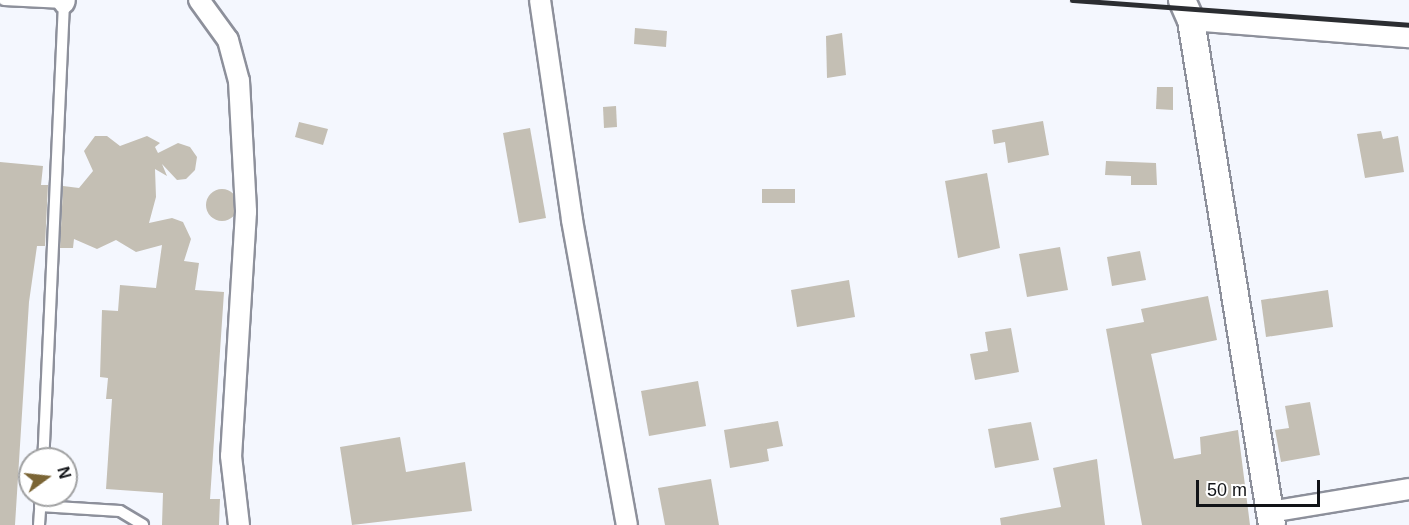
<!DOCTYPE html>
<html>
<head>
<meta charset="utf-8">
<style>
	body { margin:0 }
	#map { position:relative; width:1409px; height:525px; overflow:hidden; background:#f4f7fe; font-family:Arial,sans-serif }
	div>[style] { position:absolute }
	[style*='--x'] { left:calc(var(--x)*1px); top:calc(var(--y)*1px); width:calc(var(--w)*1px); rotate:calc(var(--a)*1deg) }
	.building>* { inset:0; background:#c4bfb4 }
	.round { border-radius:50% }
	.roads { filter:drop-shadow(2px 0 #8d909b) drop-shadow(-2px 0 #8d909b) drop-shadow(0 2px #8d909b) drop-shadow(0 -2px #8d909b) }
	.service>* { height:10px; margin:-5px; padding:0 5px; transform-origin:5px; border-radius:5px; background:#fff }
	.minor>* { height:20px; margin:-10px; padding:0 10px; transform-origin:10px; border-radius:10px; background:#fff }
	.tertiary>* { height:26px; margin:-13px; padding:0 13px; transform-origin:13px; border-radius:13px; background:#fff }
	.rail>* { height:4.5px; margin:-2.25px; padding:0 2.25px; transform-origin:2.25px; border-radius:2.25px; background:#2b2d31 }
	span { translate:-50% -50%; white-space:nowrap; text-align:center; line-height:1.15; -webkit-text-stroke:6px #fff; paint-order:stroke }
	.north { position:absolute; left:18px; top:447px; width:60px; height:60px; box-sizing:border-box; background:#fff; border:2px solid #a0a1a2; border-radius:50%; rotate:75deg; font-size:16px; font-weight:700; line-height:24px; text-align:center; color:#111317 }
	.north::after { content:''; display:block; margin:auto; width:21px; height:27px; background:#7b6535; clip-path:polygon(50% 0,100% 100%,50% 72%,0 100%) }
	.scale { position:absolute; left:1196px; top:480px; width:124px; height:27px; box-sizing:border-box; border:3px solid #111317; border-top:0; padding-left:8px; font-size:18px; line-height:21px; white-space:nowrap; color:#111317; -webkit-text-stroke:4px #fff; paint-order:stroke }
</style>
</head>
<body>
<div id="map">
	<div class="building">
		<i style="clip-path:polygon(635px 28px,667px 31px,666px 47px,634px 44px)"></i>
		<i style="clip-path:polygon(842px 33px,846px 75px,827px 78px,826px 36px)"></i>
		<i style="clip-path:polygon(1157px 87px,1173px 87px,1173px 110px,1156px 109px)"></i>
		<i style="clip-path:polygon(616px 106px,617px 127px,604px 128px,603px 107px)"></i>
		<i style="clip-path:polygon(1043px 121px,1049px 155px,1008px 163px,1005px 142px,994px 144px,992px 130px)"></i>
		<i style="clip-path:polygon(299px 122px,328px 129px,323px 145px,295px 137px)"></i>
		<i style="clip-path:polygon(530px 128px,546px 218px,519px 223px,503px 133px)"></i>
		<i style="clip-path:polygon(1381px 131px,1383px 139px,1398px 136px,1404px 172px,1365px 178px,1357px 134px)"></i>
		<i style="clip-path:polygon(95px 136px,107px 136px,120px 146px,147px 136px,160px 143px,155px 147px,158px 153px,178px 143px,190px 147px,197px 157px,195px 170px,186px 179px,177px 180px,162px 164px,167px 176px,155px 169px,156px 197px,149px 223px,172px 218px,183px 222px,191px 239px,184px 261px,199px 263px,195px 290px,224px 292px,210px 499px,220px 499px,219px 525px,162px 525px,163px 493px,106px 489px,112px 399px,106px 399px,108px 378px,100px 377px,102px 310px,118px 311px,120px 285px,156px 288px,162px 245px,136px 252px,116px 240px,97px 249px,74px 239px,73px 248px,60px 248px,63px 186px,79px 188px,93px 171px,84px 151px)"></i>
		<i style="clip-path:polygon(1106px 161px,1156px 163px,1157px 185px,1131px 185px,1131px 176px,1105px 175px)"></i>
		<i style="clip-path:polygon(0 162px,43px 166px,41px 185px,48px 185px,45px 246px,37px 246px,29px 302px,15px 525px,0 525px)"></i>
		<i style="clip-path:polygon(987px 173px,1000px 248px,958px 258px,945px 181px)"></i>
		<i class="round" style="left:206px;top:189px;width:32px;height:32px"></i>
		<i style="clip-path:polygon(762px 189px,795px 189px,795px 203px,762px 203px)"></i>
		<i style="clip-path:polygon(1060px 247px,1068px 290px,1027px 297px,1019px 254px)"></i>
		<i style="clip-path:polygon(1140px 251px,1146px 280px,1112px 286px,1107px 257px)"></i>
		<i style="clip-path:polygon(849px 280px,855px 317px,797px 327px,791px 290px)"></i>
		<i style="clip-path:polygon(1328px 290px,1333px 327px,1266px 337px,1261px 300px)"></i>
		<i style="clip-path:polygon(1208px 296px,1217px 340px,1151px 354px,1174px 459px,1201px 454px,1200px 437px,1238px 430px,1250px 525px,1142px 525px,1106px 329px,1144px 322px,1141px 309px)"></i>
		<i style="clip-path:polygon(1011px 328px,1019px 372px,975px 380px,970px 354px,988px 351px,985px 332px)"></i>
		<i style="clip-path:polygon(698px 381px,706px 426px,649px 436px,641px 391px)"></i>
		<i style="clip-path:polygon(1310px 402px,1320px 455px,1281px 462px,1275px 430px,1289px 428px,1285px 406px)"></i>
		<i style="clip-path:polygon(778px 421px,783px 446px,767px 449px,769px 461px,730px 468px,724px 430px)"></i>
		<i style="clip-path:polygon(1031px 422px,1039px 460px,995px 468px,988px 429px)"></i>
		<i style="clip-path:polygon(400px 437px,406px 472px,465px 462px,472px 511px,352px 525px,340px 447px)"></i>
		<i style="clip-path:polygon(1097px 459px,1105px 525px,1001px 525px,1000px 518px,1061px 507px,1053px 468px)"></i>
		<i style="clip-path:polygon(711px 479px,719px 525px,665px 525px,658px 488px)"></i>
	</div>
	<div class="roads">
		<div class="service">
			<i style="--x:4;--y:0;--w:60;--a:2.9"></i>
			<i style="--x:64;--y:3;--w:456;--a:92.6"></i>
			<i style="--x:40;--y:506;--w:80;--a:3.6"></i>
			<i style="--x:120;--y:511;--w:27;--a:31"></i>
			<i style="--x:39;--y:525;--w:30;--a:-86"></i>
		</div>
		<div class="minor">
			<i style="--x:199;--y:0;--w:49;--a:54.1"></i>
			<i style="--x:228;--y:40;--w:42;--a:75"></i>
			<i style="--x:239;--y:81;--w:131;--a:86.9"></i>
			<i style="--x:246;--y:212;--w:244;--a:93.5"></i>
			<i style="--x:231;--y:456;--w:69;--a:83.4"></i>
			<i style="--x:540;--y:0;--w:222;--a:81.7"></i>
			<i style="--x:572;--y:220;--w:310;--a:79.8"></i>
			<i style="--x:64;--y:3;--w:3;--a:-72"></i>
			<i style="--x:1191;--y:20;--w:219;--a:4.5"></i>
			<i style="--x:1270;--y:512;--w:141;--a:-9.4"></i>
		</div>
		<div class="tertiary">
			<i style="--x:1182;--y:0;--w:22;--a:66"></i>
			<i style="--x:1191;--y:20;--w:511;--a:80.89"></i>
		</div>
	</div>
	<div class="rail">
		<i style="--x:1072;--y:0;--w:338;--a:4.2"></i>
	</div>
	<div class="north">N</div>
	<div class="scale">50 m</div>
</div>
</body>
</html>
